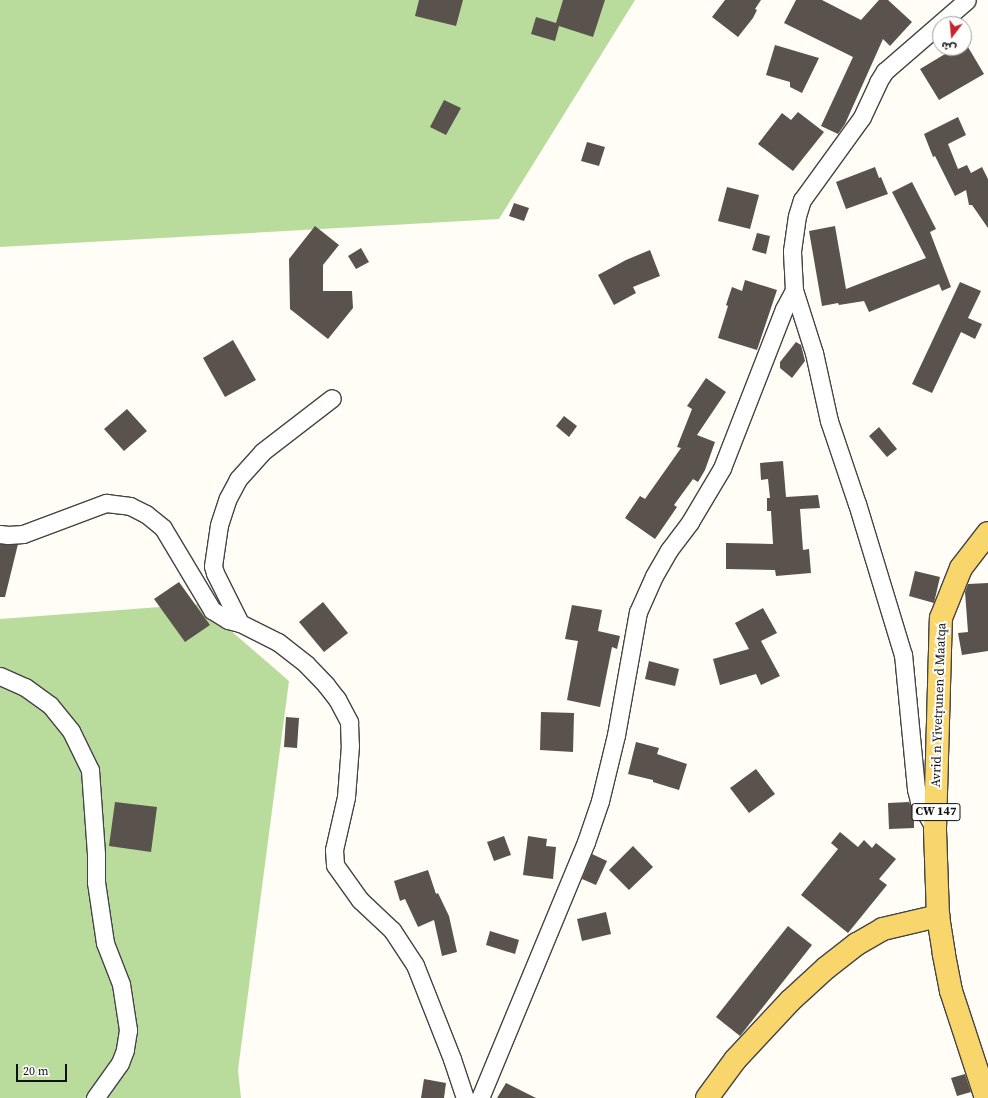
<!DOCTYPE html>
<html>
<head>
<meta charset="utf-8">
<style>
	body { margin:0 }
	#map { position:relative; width:988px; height:1098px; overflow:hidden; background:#fffdf5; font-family:"Source Serif 4","Noto Sans Arabic",serif }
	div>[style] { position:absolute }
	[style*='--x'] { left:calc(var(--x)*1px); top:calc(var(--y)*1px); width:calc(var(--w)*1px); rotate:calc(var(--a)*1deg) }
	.forest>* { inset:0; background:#b9dc9c }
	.building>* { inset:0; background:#5a524d }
	.roads { filter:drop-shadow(1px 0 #444) drop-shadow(-1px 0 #444) drop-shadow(0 1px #444) drop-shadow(0 -1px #444) }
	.minor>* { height:17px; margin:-8.5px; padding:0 8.5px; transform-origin:8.5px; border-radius:8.5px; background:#fff }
	.major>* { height:22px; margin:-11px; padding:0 11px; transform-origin:11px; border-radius:11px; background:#f9d66b }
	span { translate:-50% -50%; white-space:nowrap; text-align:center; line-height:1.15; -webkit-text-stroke:4px #fff; paint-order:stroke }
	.shield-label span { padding:1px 3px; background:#fff; border:1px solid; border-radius:3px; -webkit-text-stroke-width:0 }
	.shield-label { font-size:12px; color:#111; font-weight:700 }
	.street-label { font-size:13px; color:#111 }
	.north { position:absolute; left:932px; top:16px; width:40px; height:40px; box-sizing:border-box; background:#fff; border:1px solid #a0a0a0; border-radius:50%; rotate:196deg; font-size:11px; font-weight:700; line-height:16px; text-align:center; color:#111 }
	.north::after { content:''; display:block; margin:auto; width:14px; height:18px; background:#c4262e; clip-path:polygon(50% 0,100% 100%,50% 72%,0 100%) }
	.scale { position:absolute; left:16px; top:1064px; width:51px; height:18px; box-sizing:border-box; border:2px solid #111; border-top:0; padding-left:5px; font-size:12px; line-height:14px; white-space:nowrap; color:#111; -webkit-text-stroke:3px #fff; paint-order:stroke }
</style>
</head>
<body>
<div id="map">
	<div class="forest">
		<i style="clip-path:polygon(0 0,635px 0,499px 219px,0 247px)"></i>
		<i style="clip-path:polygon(200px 604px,289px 681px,238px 1070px,241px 1098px,0 1098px,0 619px)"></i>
	</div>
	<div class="building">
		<i style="clip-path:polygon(419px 0,463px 0,456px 26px,415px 16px)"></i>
		<i style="clip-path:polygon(563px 0,605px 0,593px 37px,559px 26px,555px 41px,531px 34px,536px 17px,556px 23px)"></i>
		<i style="clip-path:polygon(725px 0,761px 0,755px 9px,757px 10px,753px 18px,738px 37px,712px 17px)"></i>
		<i style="clip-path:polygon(796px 0,822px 0,861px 20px,879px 0,888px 0,912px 22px,890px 46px,883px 39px,845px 124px,838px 134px,821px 126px,853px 57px,784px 23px)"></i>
		<i style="clip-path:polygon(965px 42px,984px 74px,939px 100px,920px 69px,955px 48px,964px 48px)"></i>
		<i style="clip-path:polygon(775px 45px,819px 58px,802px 93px,790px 87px,790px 82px,766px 75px)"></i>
		<i style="clip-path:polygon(444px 100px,461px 108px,446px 135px,430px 127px)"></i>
		<i style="clip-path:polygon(798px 112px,824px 132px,793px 171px,758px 144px,782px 113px,791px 120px)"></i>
		<i style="clip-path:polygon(958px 117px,966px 135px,948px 144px,958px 169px,967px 165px,971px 173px,982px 167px,988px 179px,988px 228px,972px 205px,969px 205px,966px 190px,955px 196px,935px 156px,933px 157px,924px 134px)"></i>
		<i style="clip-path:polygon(587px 142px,605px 147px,599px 166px,581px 161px)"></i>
		<i style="clip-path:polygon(875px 167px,879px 178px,881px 177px,888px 194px,846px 209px,836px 182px)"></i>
		<i style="clip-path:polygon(912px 182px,936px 229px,930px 232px,951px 287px,942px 291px,939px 284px,869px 312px,864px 301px,839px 305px,838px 303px,822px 306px,809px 231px,835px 226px,846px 289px,926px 258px,892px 192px)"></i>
		<i style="clip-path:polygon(727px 187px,759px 195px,750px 229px,718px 221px)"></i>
		<i style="clip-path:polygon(514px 203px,529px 208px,524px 221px,509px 216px)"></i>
		<i style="clip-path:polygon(315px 226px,339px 245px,323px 265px,323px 291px,352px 291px,353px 308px,328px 339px,290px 309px,289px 259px)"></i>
		<i style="clip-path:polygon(757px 233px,770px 236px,766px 254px,752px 250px)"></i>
		<i style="clip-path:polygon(361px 248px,369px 262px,356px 269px,348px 256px)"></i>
		<i style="clip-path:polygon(650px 250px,660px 276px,633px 287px,636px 293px,614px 305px,598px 275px,626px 260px)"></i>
		<i style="clip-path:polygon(745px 280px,777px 290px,757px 350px,718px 338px,728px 306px,726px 305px,732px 287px,742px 291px)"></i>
		<i style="clip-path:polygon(960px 282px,981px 291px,968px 318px,982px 324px,975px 339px,961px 332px,932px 393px,912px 384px)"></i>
		<i style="clip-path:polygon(233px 340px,256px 380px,225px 397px,203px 358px)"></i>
		<i style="clip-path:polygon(796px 342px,801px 345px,805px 361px,792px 378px,780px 368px,780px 362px)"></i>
		<i style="clip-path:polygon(706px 378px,726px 392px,697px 435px,715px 442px,705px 470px,698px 482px,693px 479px,674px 505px,677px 507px,655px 539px,625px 518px,640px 496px,645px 499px,681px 448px,677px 447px,692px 409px,687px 406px)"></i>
		<i style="clip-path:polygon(127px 409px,147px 431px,124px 451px,104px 429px)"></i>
		<i style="clip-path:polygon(564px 416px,577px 426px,569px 437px,556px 426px)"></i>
		<i style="clip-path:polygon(879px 427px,897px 449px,887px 457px,869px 436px)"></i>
		<i style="clip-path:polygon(783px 461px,786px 497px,818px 495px,820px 508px,800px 509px,803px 550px,809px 549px,811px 573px,776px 576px,775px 570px,726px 569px,726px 543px,773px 544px,771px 511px,767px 511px,767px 498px,770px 498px,768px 479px,761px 480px,760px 463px)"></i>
		<i style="clip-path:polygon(0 544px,18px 544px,5px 597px,0 597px)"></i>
		<i style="clip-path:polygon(915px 571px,940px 577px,934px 603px,909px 596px)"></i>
		<i style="clip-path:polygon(179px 582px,210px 625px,185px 642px,154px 599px)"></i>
		<i style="clip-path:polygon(988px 583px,988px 651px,962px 655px,958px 633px,968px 632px,965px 592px,968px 584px)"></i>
		<i style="clip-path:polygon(323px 602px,348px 633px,324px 652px,299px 622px)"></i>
		<i style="clip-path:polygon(572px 605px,602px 610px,598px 631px,620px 636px,617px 649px,612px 647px,600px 707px,567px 700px,578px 641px,565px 639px)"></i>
		<i style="clip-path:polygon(763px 608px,777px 633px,761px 641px,780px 676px,761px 685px,756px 674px,720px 685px,713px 659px,749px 649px,735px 623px)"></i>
		<i style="clip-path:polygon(649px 661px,679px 669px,675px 686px,645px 679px)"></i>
		<i style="clip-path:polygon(541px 712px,574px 713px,573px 752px,540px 750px)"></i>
		<i style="clip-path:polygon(286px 717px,299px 718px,297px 748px,284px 747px)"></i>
		<i style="clip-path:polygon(636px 742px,659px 748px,657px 754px,687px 764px,679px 790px,653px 782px,653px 780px,628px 774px)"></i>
		<i style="clip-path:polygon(756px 769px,775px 794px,749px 813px,730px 788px)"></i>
		<i style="clip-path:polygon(115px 802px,157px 807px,151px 852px,109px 846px)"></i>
		<i style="clip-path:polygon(909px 802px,914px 812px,914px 828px,889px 829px,888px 803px)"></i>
		<i style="clip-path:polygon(840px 832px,858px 847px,864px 840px,872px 848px,876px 843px,896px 859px,879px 879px,887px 885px,848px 933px,801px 895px,838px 849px,831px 843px)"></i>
		<i style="clip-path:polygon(504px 836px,511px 855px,494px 861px,487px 842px)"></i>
		<i style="clip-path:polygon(528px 836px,547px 839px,546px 846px,556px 847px,553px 879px,523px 875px)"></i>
		<i style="clip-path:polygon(633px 846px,653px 867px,629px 890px,609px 870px)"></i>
		<i style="clip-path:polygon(592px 854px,607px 861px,596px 885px,582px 879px)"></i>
		<i style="clip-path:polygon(428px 870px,436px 894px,438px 893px,449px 916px,457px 952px,442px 956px,434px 920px,418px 927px,405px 899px,400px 901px,394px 881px)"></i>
		<i style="clip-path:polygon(606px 912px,611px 934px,582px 941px,577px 919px)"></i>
		<i style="clip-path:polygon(788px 926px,812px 945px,740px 1036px,716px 1017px)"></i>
		<i style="clip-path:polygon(490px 931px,519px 940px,515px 954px,486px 945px)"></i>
		<i style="clip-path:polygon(965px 1074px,971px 1092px,957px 1096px,951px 1078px)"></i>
		<i style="clip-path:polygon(424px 1079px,446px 1083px,444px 1098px,421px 1098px)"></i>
		<i style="clip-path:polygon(506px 1083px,536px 1098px,497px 1098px)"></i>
	</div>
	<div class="roads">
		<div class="minor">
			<i style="--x:0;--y:534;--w:8;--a:7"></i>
			<i style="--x:8;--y:535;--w:15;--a:-4"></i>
			<i style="--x:23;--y:534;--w:89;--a:-20.5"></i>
			<i style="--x:106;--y:503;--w:24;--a:7"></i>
			<i style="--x:130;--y:506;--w:18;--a:27"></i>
			<i style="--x:146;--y:514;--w:22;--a:39"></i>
			<i style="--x:163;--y:528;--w:96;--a:59.1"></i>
			<i style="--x:212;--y:610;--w:19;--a:32"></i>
			<i style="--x:228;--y:620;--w:12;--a:14"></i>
			<i style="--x:240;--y:623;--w:42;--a:26.6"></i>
			<i style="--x:278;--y:642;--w:36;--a:38"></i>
			<i style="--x:306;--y:664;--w:29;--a:46"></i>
			<i style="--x:326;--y:685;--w:18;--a:52"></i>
			<i style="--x:337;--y:699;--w:26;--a:62"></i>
			<i style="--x:349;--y:722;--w:23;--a:88"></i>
			<i style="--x:350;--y:745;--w:52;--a:94.4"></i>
			<i style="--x:346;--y:797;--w:54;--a:102.8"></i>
			<i style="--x:334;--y:850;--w:15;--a:86"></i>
			<i style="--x:335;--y:865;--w:43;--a:54.5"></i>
			<i style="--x:360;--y:900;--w:44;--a:43.2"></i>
			<i style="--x:392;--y:930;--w:42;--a:56.7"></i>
			<i style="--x:415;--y:965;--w:101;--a:68.5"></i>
			<i style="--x:452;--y:1059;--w:41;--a:71.6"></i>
			<i style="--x:240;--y:623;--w:56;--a:-116.6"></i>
			<i style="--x:215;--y:573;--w:7;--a:-106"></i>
			<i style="--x:213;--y:566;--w:41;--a:-81.7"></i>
			<i style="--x:219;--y:525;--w:28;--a:-72"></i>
			<i style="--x:228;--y:498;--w:21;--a:-62"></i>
			<i style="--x:238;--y:479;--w:36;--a:-48"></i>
			<i style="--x:262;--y:452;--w:88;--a:-37.6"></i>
			<i style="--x:0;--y:676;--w:27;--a:24"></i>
			<i style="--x:25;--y:687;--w:31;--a:36"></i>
			<i style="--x:50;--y:705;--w:33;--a:51"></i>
			<i style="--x:71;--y:731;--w:43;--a:64"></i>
			<i style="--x:90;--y:770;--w:84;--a:85.9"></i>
			<i style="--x:96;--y:854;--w:28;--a:90"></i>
			<i style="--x:96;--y:882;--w:62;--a:81.6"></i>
			<i style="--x:105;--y:943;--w:44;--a:68.7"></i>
			<i style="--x:121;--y:984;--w:47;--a:81.3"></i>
			<i style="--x:128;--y:1030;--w:20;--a:99"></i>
			<i style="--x:125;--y:1050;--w:14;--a:111"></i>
			<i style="--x:120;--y:1063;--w:43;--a:125.5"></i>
			<i style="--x:935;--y:829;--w:32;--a:-120"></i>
			<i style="--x:919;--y:801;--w:12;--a:-104"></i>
			<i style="--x:916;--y:789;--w:135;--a:-95.5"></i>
			<i style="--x:903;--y:655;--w:158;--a:-106.9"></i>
			<i style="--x:857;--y:504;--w:88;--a:-108.6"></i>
			<i style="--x:829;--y:421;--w:70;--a:-102.4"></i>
			<i style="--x:814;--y:353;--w:66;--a:-107.6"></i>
			<i style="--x:794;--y:290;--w:39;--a:-93"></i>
			<i style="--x:792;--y:251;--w:35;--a:-82"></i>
			<i style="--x:797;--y:216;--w:17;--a:-73"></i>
			<i style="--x:802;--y:200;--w:102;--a:-54.1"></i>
			<i style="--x:862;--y:117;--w:38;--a:-65"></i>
			<i style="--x:878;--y:82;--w:13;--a:-58"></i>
			<i style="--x:885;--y:71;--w:108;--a:-40.9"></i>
			<i style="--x:480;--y:1098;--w:277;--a:-67.5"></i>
			<i style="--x:586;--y:842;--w:43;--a:-71.1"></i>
			<i style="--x:600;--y:801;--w:68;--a:-76.4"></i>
			<i style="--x:616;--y:735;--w:125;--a:-79.9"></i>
			<i style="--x:638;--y:612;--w:39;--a:-66"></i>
			<i style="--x:654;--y:576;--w:30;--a:-60"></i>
			<i style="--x:669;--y:550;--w:35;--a:-53"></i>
			<i style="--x:690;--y:522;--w:63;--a:-59.3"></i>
			<i style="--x:722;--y:468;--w:171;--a:-68.7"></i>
			<i style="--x:784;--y:309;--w:21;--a:-62"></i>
		</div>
		<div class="major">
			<i style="--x:707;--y:1098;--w:47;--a:-53.6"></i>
			<i style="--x:735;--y:1060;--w:81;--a:-47"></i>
			<i style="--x:790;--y:1001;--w:49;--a:-42.5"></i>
			<i style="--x:826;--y:968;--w:39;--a:-38"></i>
			<i style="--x:857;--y:944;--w:30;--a:-30"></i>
			<i style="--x:883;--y:929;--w:57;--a:-13.3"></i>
			<i style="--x:986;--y:1098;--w:113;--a:-108.1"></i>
			<i style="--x:951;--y:991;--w:38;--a:-101"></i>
			<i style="--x:944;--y:954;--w:38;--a:-99"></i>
			<i style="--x:938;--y:916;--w:87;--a:-92"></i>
			<i style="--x:935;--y:829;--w:211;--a:-88.4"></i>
			<i style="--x:941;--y:618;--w:54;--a:-68.2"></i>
			<i style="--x:961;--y:568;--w:44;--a:-52.4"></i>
		</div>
	</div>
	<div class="shield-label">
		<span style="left:936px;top:812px">CW 147</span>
	</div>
	<div class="street-label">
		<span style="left:939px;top:705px;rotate:-88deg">Avrid n Yivetṛunen d Maatqa</span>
	</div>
	<div class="north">ش</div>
	<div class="scale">20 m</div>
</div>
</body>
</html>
